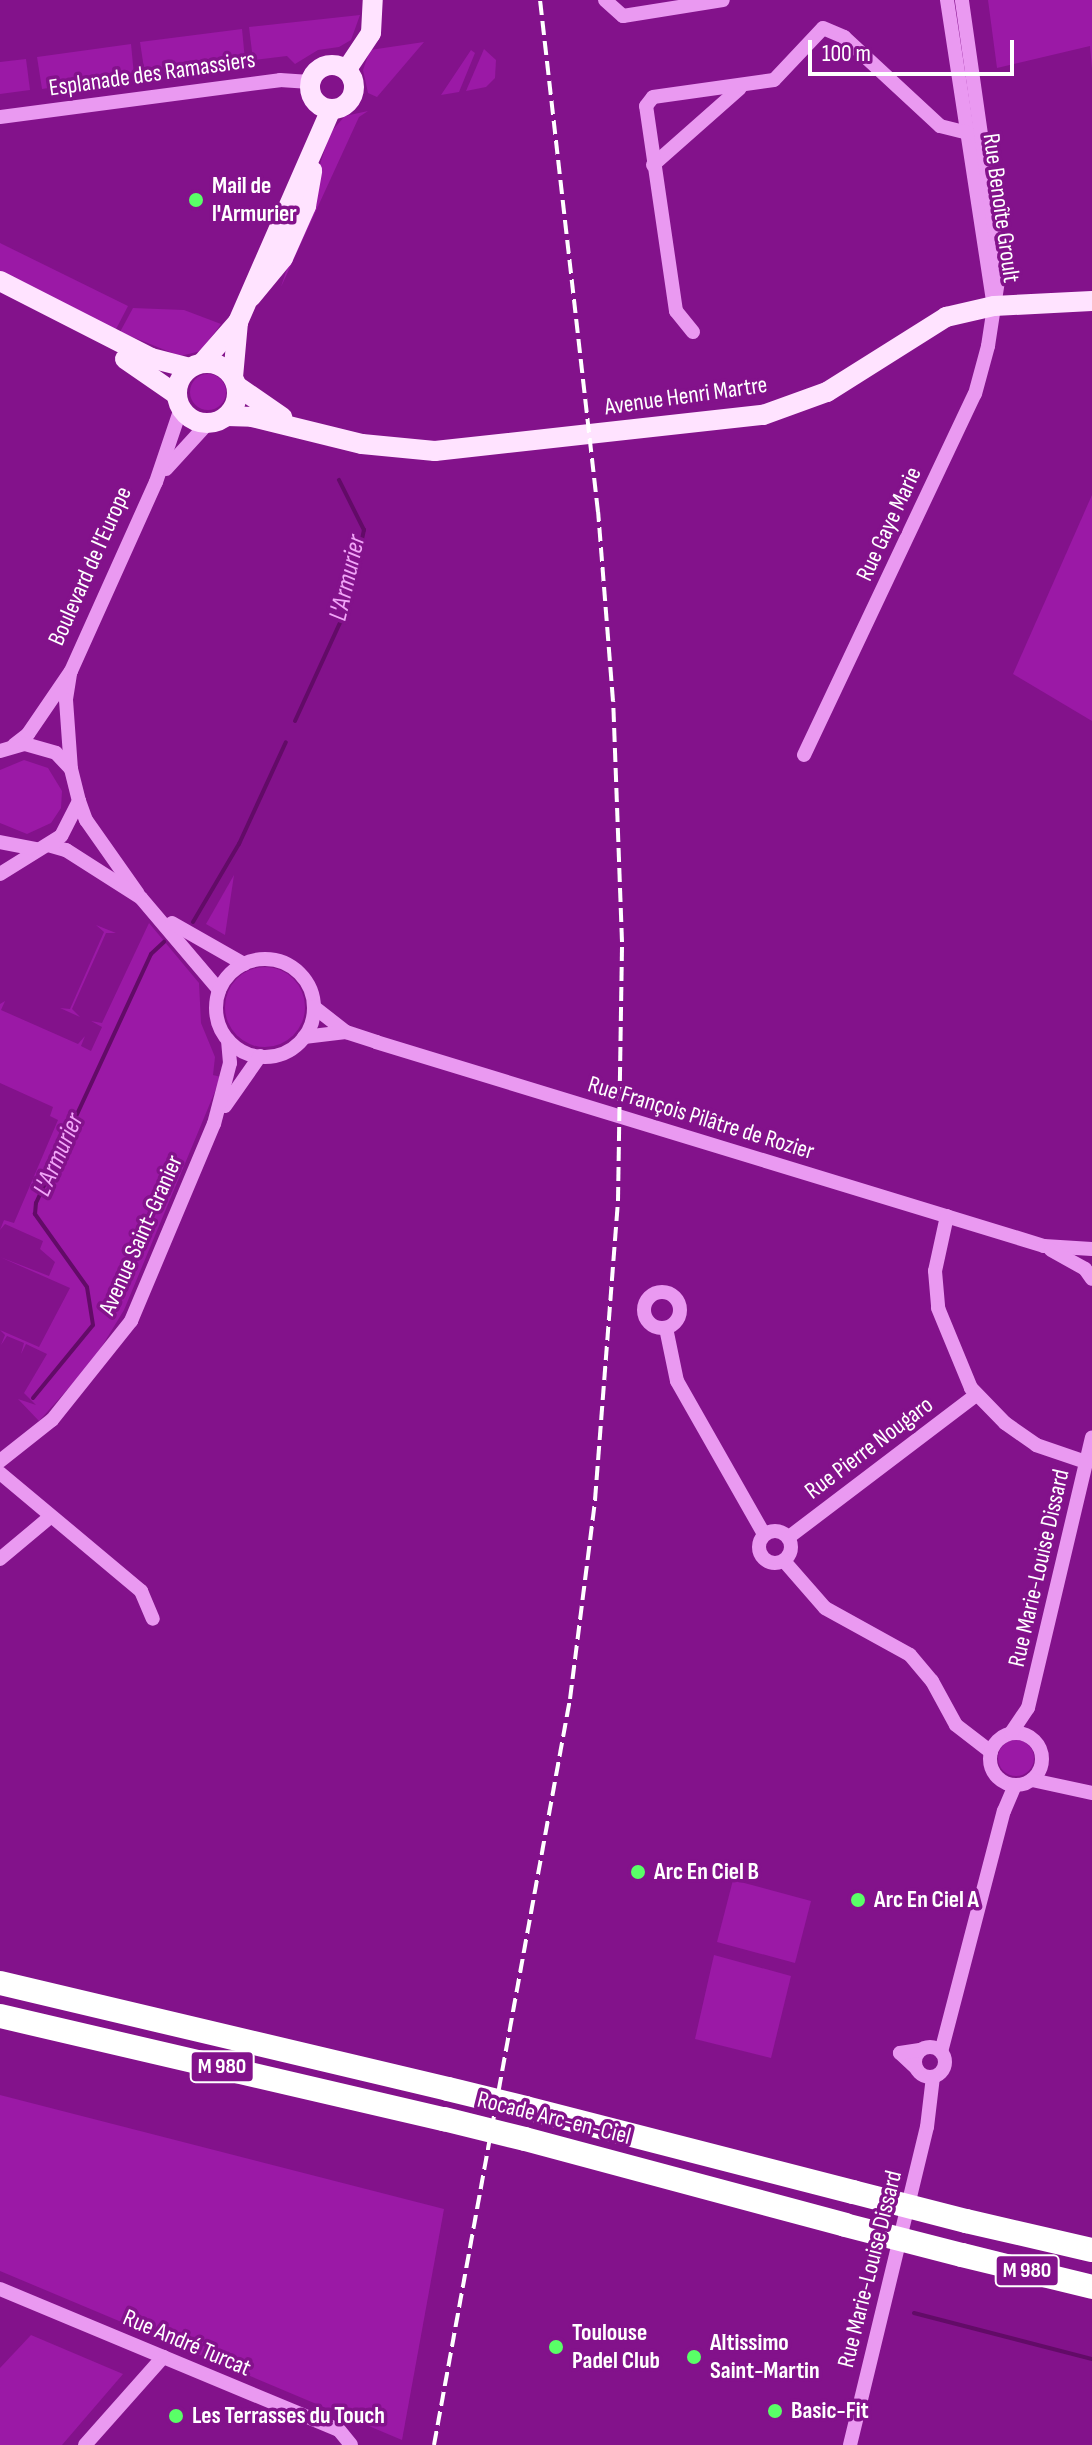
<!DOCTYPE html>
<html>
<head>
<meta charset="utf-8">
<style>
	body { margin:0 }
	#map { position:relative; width:1092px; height:2445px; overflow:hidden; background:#83128b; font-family:"Sofia Sans Condensed",sans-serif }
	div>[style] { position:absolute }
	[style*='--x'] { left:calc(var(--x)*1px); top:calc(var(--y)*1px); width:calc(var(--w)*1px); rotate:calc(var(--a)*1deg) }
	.green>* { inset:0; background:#9b19a6 }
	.round { border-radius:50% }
	.stream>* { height:4px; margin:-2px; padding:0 2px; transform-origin:2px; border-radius:2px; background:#620b67 }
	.minor>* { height:14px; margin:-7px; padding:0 7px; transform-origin:7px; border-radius:7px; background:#ea99f1 }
	.minor>.ring { margin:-7px; padding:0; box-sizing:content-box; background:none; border:14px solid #ea99f1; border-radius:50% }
	.major>* { height:20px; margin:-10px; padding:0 10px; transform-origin:10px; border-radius:10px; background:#ffe3ff }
	.major>.ring { margin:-10px; padding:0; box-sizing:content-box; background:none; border:20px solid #ffe3ff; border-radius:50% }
	.highway>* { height:24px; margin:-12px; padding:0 12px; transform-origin:12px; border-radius:12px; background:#fff }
	.rail>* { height:4px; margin-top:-2px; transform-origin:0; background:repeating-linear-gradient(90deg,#fff 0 14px,transparent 0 20px) }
	.highway-bridge>* { height:24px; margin:-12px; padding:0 12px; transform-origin:12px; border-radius:12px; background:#fff }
	.dots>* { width:22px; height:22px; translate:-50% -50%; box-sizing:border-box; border:4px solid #83128b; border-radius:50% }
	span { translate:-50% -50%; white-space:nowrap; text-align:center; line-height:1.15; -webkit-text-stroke:7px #83128b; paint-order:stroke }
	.shield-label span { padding:2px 6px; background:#83128b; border:2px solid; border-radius:6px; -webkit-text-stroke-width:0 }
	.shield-label { font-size:22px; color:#fff; font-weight:700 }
	.street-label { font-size:24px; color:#fff }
	.poi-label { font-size:24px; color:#fff; font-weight:700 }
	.left { translate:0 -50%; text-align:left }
	.water-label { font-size:26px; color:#f1a5f8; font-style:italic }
	.scale { position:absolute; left:808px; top:40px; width:206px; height:36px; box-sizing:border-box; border:4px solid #fff; border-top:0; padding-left:10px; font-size:24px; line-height:28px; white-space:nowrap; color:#fff; -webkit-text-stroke:6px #83128b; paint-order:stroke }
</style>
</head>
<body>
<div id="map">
	<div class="green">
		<i style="clip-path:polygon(988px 0,1092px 0,1092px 69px,1090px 46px,997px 68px)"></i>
		<i style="clip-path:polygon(360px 15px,351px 40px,339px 47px,318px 50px,295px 64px,287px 56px,253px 60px,249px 27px)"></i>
		<i style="clip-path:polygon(242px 29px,245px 60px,145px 75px,140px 42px)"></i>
		<i style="clip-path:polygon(424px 42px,377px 97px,368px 93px,363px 70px,370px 50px)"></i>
		<i style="clip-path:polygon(131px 44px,134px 75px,42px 89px,37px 57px)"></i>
		<i style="clip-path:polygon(484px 49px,496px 60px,495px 78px,486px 87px,466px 91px)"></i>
		<i style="clip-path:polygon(471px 50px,475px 53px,459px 92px,441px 95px)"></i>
		<i style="clip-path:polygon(26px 59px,30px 90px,0 94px,0 62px)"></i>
		<i style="clip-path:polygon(368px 111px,359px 117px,281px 287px,330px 133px,345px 116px)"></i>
		<i style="clip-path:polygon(0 243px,128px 306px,114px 333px,0 276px)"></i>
		<i style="clip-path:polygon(133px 308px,184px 310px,221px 324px,201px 351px,180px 356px,120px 332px)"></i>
		<i class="round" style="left:190px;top:374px;width:36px;height:36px"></i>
		<i style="clip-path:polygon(1092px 495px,1092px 721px,1013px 674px)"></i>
		<i style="clip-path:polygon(24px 760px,48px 768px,62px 791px,61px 808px,51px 823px,27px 834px,0 823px,0 770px)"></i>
		<i style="clip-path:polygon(234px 875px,225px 935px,206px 924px)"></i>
		<i style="clip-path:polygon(149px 923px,199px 983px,201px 1023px,215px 1057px,213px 1075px,221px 1077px,124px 1310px,93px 1361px,39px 1421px,18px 1399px,36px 1405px,24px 1393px,47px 1354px,26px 1344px,21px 1354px,24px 1343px,7px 1336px,1px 1345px,5px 1335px,0 1330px,39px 1347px,70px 1288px,0 1257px,49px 1276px,55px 1262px,40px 1249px,43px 1241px,5px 1224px,0 1230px,4px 1220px,14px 1223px,58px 1120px,50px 1116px,53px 1107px,0 1083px,0 1004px,5px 1001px,1px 1010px,78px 1044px,85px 1036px,81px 1046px,91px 1051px,102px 1027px,91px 1021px,102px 1023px)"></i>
		<i style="clip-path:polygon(96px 925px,116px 933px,106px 933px,72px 1009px,80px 1017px,60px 1008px,70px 1009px,104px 932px)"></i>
		<i class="round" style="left:225px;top:967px;width:80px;height:80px"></i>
		<i class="round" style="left:998px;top:1740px;width:36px;height:36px"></i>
		<i style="clip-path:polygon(733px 1880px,811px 1901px,795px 1963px,717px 1942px)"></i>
		<i style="clip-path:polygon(714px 1955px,791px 1976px,771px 2058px,695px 2039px)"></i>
		<i style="clip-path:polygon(0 2095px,444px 2209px,402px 2440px,0 2271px)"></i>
		<i style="clip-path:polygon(31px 2335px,123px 2374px,62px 2445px,0 2445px,0 2368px)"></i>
	</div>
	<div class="stream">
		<i style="--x:295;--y:721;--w:128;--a:-65.4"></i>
		<i style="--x:348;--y:605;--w:77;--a:-78"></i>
		<i style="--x:364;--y:530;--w:56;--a:-116.6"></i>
		<i style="--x:193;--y:922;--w:91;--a:-59.5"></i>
		<i style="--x:239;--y:844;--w:112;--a:-65.3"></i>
		<i style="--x:33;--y:1398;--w:94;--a:-50.6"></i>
		<i style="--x:93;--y:1325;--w:38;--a:-99"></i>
		<i style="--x:87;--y:1287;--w:90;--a:-125.5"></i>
		<i style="--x:35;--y:1214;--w:11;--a:-85"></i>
		<i style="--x:36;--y:1203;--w:274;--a:-65.2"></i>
		<i style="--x:151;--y:954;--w:18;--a:-43"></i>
		<i style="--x:914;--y:2313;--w:184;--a:14.5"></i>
	</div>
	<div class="minor">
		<i style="--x:605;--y:0;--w:24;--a:42"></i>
		<i style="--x:623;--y:16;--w:101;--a:-9.1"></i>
		<i style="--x:947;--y:0;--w:310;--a:81.3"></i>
		<i style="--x:0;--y:117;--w:282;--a:-7.5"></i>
		<i style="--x:280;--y:80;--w:30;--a:4"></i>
		<i style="--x:653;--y:165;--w:116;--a:-41.5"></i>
		<i style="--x:693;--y:332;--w:27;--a:-129"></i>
		<i style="--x:676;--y:311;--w:207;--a:-98.3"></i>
		<i style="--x:646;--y:106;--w:11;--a:-52"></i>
		<i style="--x:653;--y:97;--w:122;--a:-8"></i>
		<i style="--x:774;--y:80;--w:71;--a:-46.7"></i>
		<i style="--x:823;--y:28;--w:23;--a:23"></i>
		<i style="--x:844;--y:37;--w:131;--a:42.8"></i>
		<i style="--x:940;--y:126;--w:29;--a:14"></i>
		<i style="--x:166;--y:469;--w:62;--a:-47.6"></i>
		<i style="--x:70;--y:674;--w:26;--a:99"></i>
		<i style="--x:66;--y:700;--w:69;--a:85.9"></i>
		<i style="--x:14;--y:745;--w:18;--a:-38"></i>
		<i style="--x:28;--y:734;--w:76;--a:-55.7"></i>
		<i style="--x:71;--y:671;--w:207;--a:-65.8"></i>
		<i style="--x:156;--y:482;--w:78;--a:-71.3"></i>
		<i style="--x:0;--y:751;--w:26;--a:-16"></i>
		<i style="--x:25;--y:744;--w:32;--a:16"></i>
		<i style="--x:56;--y:753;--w:22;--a:47"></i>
		<i style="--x:71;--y:769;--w:33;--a:76"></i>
		<i style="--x:79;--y:801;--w:39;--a:117"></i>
		<i style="--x:61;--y:836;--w:72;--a:148.1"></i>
		<i style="--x:804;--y:755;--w:399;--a:-64.7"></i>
		<i style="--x:975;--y:394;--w:50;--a:-74.8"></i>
		<i style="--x:988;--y:346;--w:79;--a:-81.3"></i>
		<i style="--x:1000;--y:268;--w:271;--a:-98.1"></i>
		<i style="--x:79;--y:801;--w:20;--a:70"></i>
		<i style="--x:86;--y:820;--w:90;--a:54.9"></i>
		<i style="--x:0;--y:842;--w:37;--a:11"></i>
		<i style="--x:48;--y:845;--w:19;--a:16"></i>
		<i style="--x:66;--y:850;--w:89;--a:32.6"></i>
		<i style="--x:141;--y:898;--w:121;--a:49.7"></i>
		<i style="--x:172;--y:923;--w:83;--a:29.7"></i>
		<i class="ring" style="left:216px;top:959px;width:84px;height:84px"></i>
		<i style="--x:314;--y:1007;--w:41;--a:38"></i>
		<i style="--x:346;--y:1032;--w:32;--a:18"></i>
		<i style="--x:376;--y:1042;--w:698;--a:16.98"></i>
		<i style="--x:1044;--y:1246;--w:48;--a:3.6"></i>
		<i style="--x:304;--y:1037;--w:42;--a:-6.8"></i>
		<i style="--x:225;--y:1106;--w:61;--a:-55"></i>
		<i style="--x:947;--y:1216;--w:56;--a:102.3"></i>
		<i style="--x:935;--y:1271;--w:37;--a:85"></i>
		<i style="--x:938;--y:1308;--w:87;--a:67.6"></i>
		<i style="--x:971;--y:1388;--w:49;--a:45.8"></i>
		<i style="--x:1005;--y:1423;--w:38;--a:35"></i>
		<i style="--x:1036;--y:1445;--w:53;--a:18.8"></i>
		<i style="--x:1051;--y:1250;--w:39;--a:29"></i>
		<i style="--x:1085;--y:1269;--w:12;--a:55"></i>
		<i class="ring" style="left:644px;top:1292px;width:22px;height:22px"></i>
		<i style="--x:666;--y:1328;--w:54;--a:78.3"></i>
		<i style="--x:677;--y:1381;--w:176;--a:60.4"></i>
		<i style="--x:0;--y:1461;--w:66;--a:-38.3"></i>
		<i style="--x:52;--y:1420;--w:127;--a:-51.4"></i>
		<i style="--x:131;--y:1321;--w:214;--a:-67.2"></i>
		<i style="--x:214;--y:1124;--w:63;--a:-75.3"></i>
		<i style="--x:230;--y:1063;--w:23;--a:-95"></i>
		<i style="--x:0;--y:1473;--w:184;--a:39.9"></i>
		<i style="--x:141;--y:1591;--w:30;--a:67"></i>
		<i class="ring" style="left:759px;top:1531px;width:18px;height:18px"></i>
		<i style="--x:789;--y:1537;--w:235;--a:-37.2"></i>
		<i style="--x:0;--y:1559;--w:65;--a:-40"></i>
		<i style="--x:784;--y:1561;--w:62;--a:48.9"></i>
		<i style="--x:825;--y:1608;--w:97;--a:28.9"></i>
		<i style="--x:910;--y:1655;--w:34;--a:50"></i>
		<i style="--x:932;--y:1681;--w:50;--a:61.4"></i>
		<i style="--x:956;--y:1725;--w:44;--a:37.6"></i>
		<i class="ring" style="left:990px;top:1733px;width:38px;height:38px"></i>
		<i style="--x:1011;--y:1733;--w:30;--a:-56"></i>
		<i style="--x:1028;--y:1708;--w:278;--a:-76.7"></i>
		<i style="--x:1032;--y:1780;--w:61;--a:12.2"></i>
		<i class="ring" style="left:915px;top:2047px;width:16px;height:16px"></i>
		<i style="--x:941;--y:2052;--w:249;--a:-75.4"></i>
		<i style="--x:1004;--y:1811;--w:28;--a:-67"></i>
		<i style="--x:916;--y:2068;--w:22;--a:-137"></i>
		<i style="--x:900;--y:2053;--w:20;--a:-9"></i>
		<i style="--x:0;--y:2289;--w:367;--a:22.6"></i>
		<i style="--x:339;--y:2430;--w:19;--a:51"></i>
		<i style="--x:85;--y:2445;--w:118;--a:-48.4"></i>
		<i style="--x:850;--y:2445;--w:327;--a:-76.4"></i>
		<i style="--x:927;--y:2127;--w:50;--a:-83.2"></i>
	</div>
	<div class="major">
		<i class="ring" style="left:310px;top:65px;width:24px;height:24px"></i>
		<i style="--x:347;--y:69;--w:43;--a:-56.3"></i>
		<i style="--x:371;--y:33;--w:33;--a:-87"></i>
		<i style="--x:0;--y:281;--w:169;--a:27"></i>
		<i style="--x:151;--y:358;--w:40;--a:14.4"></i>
		<i style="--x:251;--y:297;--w:50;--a:-50.6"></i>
		<i style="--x:283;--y:258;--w:57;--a:-66.1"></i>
		<i style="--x:306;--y:206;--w:36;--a:-80"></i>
		<i style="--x:125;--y:359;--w:63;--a:34.7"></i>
		<i class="ring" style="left:177px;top:363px;width:40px;height:40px"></i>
		<i style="--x:202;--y:363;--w:55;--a:-48.7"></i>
		<i style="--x:238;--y:322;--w:232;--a:-66.4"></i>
		<i style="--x:233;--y:377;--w:55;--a:-84.8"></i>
		<i style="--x:237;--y:386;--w:55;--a:34.6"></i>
		<i style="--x:227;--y:416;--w:25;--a:2"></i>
		<i style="--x:252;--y:417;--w:113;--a:13.8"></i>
		<i style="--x:362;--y:444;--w:73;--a:5.5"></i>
		<i style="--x:435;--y:451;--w:330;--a:-6.3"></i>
		<i style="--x:763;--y:415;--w:68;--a:-19.8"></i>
		<i style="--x:827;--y:392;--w:141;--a:-32.2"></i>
		<i style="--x:946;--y:317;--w:49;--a:-12.9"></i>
		<i style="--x:994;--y:306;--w:98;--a:-2.9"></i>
	</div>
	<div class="highway">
		<i style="--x:0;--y:1983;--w:460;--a:13.3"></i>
		<i style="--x:0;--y:2016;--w:456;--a:13.1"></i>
		<i style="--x:526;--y:2108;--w:338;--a:14.4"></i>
		<i style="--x:525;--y:2139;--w:331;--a:15"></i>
		<i style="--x:966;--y:2221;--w:129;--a:13"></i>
		<i style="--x:962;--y:2255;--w:134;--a:13.8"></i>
	</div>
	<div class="rail">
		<i style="--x:434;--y:2445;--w:758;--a:-79.67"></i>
		<i style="--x:570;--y:1699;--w:201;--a:-82.8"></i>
		<i style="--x:595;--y:1500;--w:300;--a:-85.6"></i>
		<i style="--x:618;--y:1201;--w:259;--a:-89.1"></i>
		<i style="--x:622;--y:942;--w:241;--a:-92.1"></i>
		<i style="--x:613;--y:701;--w:190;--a:-94.5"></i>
		<i style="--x:598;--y:512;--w:515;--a:-96.46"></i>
	</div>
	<div class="highway-bridge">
		<i style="--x:448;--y:2089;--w:80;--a:13.7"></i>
		<i style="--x:444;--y:2119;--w:83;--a:13.9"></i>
		<i style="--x:853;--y:2192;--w:117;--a:14.4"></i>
		<i style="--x:845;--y:2225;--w:121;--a:14.4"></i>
	</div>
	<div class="dots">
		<i style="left:196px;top:200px;background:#59ff67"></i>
		<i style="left:638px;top:1872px;background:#59ff67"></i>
		<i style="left:858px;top:1900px;background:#59ff67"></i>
		<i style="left:556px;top:2347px;background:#59ff67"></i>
		<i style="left:694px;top:2357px;background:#59ff67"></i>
		<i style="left:775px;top:2411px;background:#59ff67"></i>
		<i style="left:176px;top:2416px;background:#59ff67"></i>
	</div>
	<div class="shield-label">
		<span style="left:222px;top:2067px">M 980</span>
		<span style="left:1027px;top:2271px">M 980</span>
	</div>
	<div class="street-label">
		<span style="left:152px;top:74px;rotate:-8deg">Esplanade des Ramassiers</span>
		<span style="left:1001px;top:208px;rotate:82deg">Rue Benoîte Groult</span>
		<span style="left:686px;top:396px;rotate:-8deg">Avenue Henri Martre</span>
		<span style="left:889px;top:524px;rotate:-65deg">Rue Gaye Marie</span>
		<span style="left:90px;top:566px;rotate:-66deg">Boulevard de l'Europe</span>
		<span style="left:701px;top:1118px;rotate:17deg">Rue François Pilâtre de Rozier</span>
		<span style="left:141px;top:1235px;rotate:-66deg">Avenue Saint-Granier</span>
		<span style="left:869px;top:1448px;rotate:-37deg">Rue Pierre Nougaro</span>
		<span style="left:1039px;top:1568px;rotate:-77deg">Rue Marie-Louise Dissard</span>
		<span style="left:554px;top:2118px;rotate:14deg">Rocade Arc-en-Ciel</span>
		<span style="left:870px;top:2269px;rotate:-76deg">Rue Marie-Louise Dissard</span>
		<span style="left:187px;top:2343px;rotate:23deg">Rue André Turcat</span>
	</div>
	<div class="poi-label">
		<span class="left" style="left:212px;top:200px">Mail de<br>l'Armurier</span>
		<span class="left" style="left:654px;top:1872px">Arc En Ciel B</span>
		<span class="left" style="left:874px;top:1900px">Arc En Ciel A</span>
		<span class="left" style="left:572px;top:2347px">Toulouse<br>Padel Club</span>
		<span class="left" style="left:710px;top:2357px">Altissimo<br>Saint-Martin</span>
		<span class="left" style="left:791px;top:2411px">Basic-Fit</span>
		<span class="left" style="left:192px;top:2416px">Les Terrasses du Touch</span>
	</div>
	<div class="water-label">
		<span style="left:348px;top:578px;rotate:-77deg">L'Armurier</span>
		<span style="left:59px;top:1155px;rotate:-66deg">L'Armurier</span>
	</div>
	<div class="scale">100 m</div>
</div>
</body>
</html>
